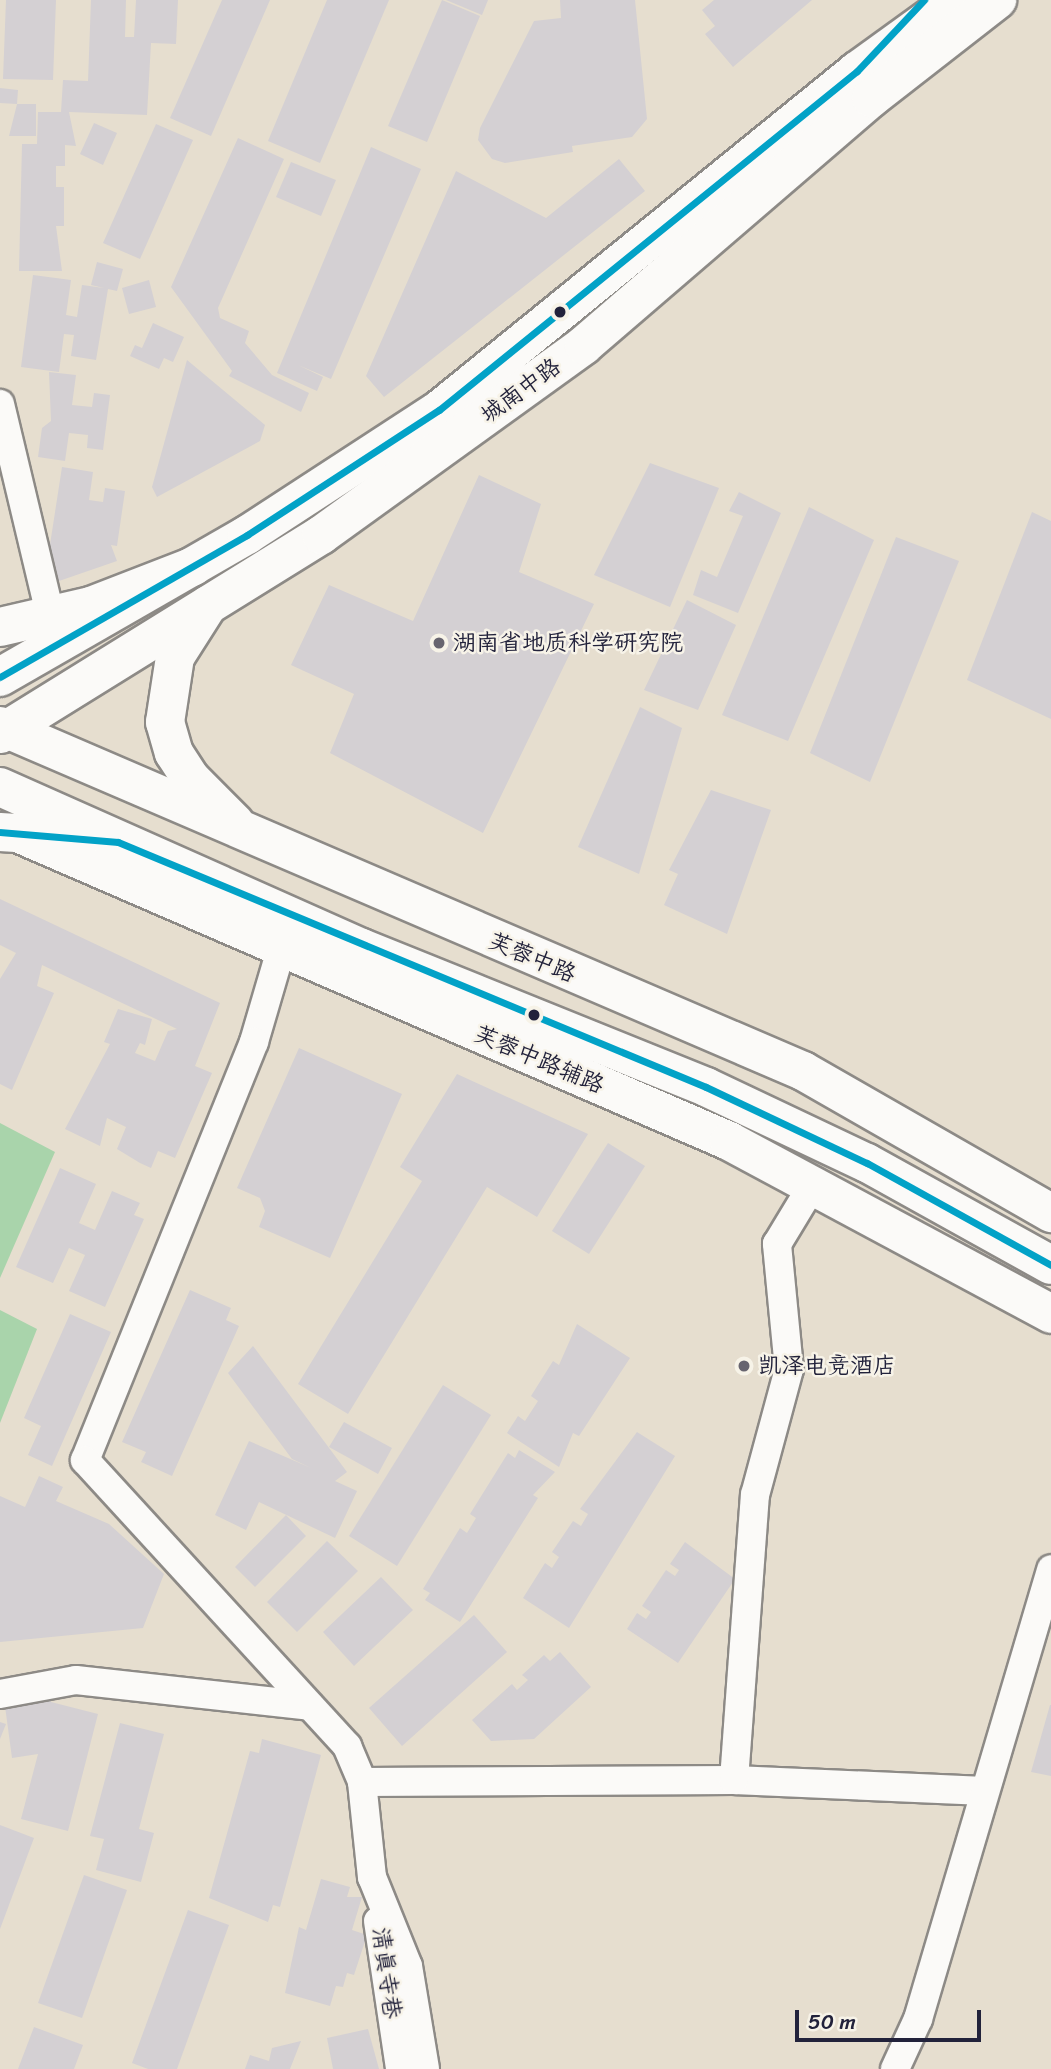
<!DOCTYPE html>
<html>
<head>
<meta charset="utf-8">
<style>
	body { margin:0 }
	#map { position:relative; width:1051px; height:2069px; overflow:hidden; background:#e6decf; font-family:Sriracha,"LXGW WenKai TC",sans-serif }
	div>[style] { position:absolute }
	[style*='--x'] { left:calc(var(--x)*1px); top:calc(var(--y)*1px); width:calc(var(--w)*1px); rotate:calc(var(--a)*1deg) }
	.green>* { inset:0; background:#a9d4ab }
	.building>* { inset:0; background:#d4d0d3 }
	.roads { filter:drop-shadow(2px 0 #8d8a86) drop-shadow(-2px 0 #8d8a86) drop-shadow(0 2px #8d8a86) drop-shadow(0 -2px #8d8a86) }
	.street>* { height:28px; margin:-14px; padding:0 14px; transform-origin:14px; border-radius:14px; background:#fbfaf8 }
	.secondary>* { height:38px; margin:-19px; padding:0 19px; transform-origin:19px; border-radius:19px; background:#fbfaf8 }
	.primary>* { height:38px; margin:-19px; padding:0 19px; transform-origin:19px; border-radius:19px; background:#fbfaf8 }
	.bus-1>* { height:7px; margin:-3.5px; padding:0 3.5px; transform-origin:3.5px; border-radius:3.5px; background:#02a2c7 }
	.dots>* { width:19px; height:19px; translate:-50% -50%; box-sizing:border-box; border:4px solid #f7f3e8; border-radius:50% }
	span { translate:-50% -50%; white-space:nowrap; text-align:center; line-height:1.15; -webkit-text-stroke:5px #f7f3e8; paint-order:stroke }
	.street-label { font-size:23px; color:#22223b }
	.poi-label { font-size:23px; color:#22223b }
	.left { translate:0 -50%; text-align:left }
	.scale { position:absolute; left:795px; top:2010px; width:186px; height:32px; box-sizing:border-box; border:4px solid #22223b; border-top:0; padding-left:9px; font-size:21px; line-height:24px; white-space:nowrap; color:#22223b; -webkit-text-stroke:5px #f7f3e8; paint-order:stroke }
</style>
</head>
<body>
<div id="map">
	<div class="green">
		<i style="clip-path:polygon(0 1123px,55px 1152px,0 1278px)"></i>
		<i style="clip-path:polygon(0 1310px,37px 1329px,0 1423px)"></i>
	</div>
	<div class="building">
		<i style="clip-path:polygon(6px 0,56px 0,53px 80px,3px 79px)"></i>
		<i style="clip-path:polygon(91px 0,126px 0,125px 37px,134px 37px,136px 0,178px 0,176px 44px,151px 43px,147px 115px,69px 112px,76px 146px,65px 145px,65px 166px,56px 166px,56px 187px,64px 187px,64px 226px,56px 226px,62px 271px,19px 271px,22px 144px,37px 144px,38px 112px,61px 112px,63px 80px,88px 81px)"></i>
		<i style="clip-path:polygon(222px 0,270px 0,211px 136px,170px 118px)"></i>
		<i style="clip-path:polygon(327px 0,389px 0,320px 163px,268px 141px)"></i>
		<i style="clip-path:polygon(442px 0,480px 16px,427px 142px,388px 126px)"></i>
		<i style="clip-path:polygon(446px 0,488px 0,482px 15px)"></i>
		<i style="clip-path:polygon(560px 0,635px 0,647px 119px,632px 137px,572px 146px,573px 152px,505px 163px,492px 159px,478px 140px,480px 128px,534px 21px,561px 18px)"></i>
		<i style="clip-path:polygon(714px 0,812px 0,733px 67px,705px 34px,715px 26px,702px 10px)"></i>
		<i style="clip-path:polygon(0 88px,18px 90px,17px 104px,36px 104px,36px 136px,9px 136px,17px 104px,0 103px)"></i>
		<i style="clip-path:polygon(94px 123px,117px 133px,103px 165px,80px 154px)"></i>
		<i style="clip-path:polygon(156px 124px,193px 140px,140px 259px,103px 243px)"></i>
		<i style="clip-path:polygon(238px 138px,284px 159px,218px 308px,220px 318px,249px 331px,245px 343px,272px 375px,309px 393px,301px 412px,229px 376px,232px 371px,171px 287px)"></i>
		<i style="clip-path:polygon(371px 147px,421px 169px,331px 379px,298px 365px,323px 377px,317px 391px,277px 373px)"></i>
		<i style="clip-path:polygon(619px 159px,645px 191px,384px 397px,366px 376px,456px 171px,546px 218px)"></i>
		<i style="clip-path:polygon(291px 162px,336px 180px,321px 216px,276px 197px)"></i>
		<i style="clip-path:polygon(97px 262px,123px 269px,117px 291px,108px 289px,96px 360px,71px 356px,74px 335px,64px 334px,59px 372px,21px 367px,33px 275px,71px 280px,66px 315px,77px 317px,82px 285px,104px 288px,91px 285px)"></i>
		<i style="clip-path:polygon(149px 280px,156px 307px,129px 314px,122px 288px)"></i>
		<i style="clip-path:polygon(153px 323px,184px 337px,173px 362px,164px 358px,159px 369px,130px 356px,135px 345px,142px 348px)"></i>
		<i style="clip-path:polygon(187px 360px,265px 425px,260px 441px,157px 497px,152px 487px)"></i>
		<i style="clip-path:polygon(49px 372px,76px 375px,72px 405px,92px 407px,94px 393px,110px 395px,103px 450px,87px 448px,88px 435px,69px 433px,65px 461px,38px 457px,42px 428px,51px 421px)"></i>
		<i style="clip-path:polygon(650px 463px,719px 488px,670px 607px,594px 575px)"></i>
		<i style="clip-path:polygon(62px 467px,93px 472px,89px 500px,103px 502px,105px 488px,125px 491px,117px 546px,111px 545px,117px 561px,59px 581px,50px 577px,49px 551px)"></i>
		<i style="clip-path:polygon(479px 475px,541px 504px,519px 572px,594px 604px,483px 833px,330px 753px,354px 694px,291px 665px,329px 585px,413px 621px)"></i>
		<i style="clip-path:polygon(739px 492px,781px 513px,738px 613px,693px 595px,701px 570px,717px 577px,743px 516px,729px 511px)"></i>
		<i style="clip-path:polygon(809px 507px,874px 540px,788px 741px,722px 715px)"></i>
		<i style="clip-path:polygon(1032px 512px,1051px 521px,1051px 719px,967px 680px)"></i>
		<i style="clip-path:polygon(896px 537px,959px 561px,870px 782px,810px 753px)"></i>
		<i style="clip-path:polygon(687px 600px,736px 625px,698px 710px,644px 690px)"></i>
		<i style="clip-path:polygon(640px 707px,682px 728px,639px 874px,578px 847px)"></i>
		<i style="clip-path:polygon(711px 790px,771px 810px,727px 934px,664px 905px,678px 874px,669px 870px)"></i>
		<i style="clip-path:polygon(0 899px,220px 1003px,195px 1066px,212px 1073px,175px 1158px,158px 1151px,151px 1168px,140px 1163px,117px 1149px,126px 1127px,107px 1118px,100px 1146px,65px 1129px,110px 1044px,104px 1042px,118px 1009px,152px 1019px,145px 1045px,140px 1043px,135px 1053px,155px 1061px,168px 1031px,177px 1029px,42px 965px,37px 986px,54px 993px,12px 1090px,0 1084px,0 979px,16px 953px,0 945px)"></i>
		<i style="clip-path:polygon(299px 1048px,402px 1094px,330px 1258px,259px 1227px,265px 1211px,260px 1198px,237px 1188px)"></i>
		<i style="clip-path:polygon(457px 1074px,588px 1134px,537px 1217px,487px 1187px,348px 1414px,298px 1384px,422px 1181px,400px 1167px)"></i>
		<i style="clip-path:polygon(608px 1143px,645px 1166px,589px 1254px,552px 1231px)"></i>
		<i style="clip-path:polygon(60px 1168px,96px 1184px,79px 1223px,95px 1230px,112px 1191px,140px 1203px,134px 1215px,144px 1219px,105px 1307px,69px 1291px,85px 1255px,69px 1248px,53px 1283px,16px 1267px)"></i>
		<i style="clip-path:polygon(190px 1290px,231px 1308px,226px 1320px,239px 1326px,172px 1476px,141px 1462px,146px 1452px,122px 1442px)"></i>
		<i style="clip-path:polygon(70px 1314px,111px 1332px,52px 1466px,28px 1455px,41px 1426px,24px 1418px)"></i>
		<i style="clip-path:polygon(577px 1324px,630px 1358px,579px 1436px,573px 1433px,559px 1467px,507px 1433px,518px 1416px,525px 1421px,538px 1401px,531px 1396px,553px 1361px,559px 1365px)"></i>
		<i style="clip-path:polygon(253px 1346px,347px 1472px,335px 1481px,357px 1491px,335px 1538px,259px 1502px,246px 1530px,215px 1515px,249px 1441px,311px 1468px,292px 1459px,228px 1373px)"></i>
		<i style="clip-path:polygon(443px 1385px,491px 1415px,397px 1566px,349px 1536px)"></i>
		<i style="clip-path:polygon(344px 1422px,392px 1448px,378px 1474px,329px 1447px)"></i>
		<i style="clip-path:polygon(637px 1432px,675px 1456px,569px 1628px,523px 1598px,545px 1563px,552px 1568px,559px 1557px,552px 1552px,573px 1521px,581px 1526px,588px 1514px,580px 1509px)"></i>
		<i style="clip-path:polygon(519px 1450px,555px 1472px,533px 1495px,538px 1498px,460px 1622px,425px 1600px,430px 1593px,423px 1589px,460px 1528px,467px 1533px,476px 1518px,470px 1514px,508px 1453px,515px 1458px)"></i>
		<i style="clip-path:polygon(39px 1476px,63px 1487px,56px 1501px,109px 1524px,164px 1574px,143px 1628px,0 1642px,0 1496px,25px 1507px)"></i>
		<i style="clip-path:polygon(286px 1515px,306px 1536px,255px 1587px,235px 1567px)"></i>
		<i style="clip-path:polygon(327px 1541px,358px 1571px,297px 1632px,267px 1602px)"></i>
		<i style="clip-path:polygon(685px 1542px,735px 1579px,678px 1663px,627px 1629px,637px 1613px,646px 1619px,651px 1612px,642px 1606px,666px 1570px,675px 1576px,679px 1570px,670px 1564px)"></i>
		<i style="clip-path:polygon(381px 1577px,413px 1610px,354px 1666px,323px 1632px)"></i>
		<i style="clip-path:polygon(474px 1615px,507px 1652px,402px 1746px,369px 1708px)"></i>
		<i style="clip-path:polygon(560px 1652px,591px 1687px,534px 1739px,491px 1741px,472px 1720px,512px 1684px,517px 1690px,528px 1680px,522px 1675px,544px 1655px,550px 1661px)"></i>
		<i style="clip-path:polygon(49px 1692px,51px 1702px,98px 1714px,68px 1831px,21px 1819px,38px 1754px,12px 1758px,4px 1699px)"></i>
		<i style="clip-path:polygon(1050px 1705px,1051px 1705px,1051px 1776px,1031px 1772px)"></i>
		<i style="clip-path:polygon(0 1722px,6px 1724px,0 1739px)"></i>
		<i style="clip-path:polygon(120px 1723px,164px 1734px,139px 1829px,154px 1833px,141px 1882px,96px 1870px,104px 1839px,90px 1836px)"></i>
		<i style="clip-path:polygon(262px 1739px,321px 1755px,280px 1907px,273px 1905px,268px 1922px,209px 1898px,250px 1751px,259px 1753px)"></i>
		<i style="clip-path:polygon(0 1825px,34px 1838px,0 1929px)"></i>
		<i style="clip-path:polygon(84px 1875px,127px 1890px,82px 2018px,38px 2003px)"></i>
		<i style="clip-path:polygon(321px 1879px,350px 1887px,347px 1897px,362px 1897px,352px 1930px,367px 1935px,354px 1975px,347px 1973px,343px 1987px,336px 1986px,330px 2006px,285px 1993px,299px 1927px,306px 1930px)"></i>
		<i style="clip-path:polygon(188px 1910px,229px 1925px,177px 2069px,148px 2069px,132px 2063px)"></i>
		<i style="clip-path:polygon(34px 2027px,83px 2045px,74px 2069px,18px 2069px)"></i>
		<i style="clip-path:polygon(368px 2029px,379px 2069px,333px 2069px,327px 2038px)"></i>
		<i style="clip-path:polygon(301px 2041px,290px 2069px,245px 2069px,250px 2055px,269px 2061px,272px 2048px)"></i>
	</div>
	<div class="roads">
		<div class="street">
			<i style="--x:0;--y:404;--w:220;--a:76.6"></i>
			<i style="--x:287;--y:929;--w:118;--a:106.3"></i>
			<i style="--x:254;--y:1042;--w:451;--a:112"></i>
			<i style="--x:85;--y:1460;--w:388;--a:47.5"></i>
			<i style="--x:347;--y:1746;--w:39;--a:67"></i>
			<i style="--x:362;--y:1782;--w:96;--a:84"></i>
			<i style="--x:372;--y:1877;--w:96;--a:68"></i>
			<i style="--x:408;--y:1966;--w:104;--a:80.6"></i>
			<i style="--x:0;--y:1694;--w:77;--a:-10.4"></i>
			<i style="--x:76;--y:1680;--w:235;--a:6.3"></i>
			<i style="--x:734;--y:1780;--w:251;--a:2.5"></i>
			<i style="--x:362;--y:1782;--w:372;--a:-0.3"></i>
			<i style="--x:734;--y:1780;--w:286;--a:-85.8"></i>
			<i style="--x:755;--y:1495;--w:131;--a:-74.9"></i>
			<i style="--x:789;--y:1369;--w:126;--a:-95.5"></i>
			<i style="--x:777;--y:1244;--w:71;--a:-58.8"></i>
			<i style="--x:378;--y:1921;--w:150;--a:81.5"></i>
			<i style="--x:895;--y:2069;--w:55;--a:-65.3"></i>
			<i style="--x:918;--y:2019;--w:469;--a:-73.5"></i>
		</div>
		<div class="secondary">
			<i style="--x:0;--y:677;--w:285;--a:-29.9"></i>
			<i style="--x:247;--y:535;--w:229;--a:-33.1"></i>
			<i style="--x:439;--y:410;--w:538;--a:-39.04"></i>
			<i style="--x:857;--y:71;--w:121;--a:-35.9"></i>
			<i style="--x:0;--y:734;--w:378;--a:-31.8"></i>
			<i style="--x:321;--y:535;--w:324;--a:-35.8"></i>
			<i style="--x:584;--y:345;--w:379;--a:-40.7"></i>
			<i style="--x:871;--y:98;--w:160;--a:-37.9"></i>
			<i style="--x:20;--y:834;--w:773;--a:23.41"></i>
			<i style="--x:729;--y:1141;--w:366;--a:28.2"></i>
		</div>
		<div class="primary">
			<i style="--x:208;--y:605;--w:62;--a:122.4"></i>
			<i style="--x:175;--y:657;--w:66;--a:98.7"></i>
			<i style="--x:165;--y:722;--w:32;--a:74"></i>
			<i style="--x:174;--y:753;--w:31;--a:57"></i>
			<i style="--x:191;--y:779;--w:62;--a:45"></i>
			<i style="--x:0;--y:627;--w:93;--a:-13"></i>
			<i style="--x:91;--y:606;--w:110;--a:-21.2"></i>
			<i style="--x:0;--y:726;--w:874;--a:23.25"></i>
			<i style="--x:803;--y:1071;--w:286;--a:29.8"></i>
			<i style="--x:0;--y:787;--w:396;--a:24"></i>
			<i style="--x:362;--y:948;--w:371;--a:22"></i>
			<i style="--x:706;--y:1087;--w:178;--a:25.3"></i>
			<i style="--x:867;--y:1163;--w:210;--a:29"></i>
			<i style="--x:0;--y:832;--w:82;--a:3.5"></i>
		</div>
	</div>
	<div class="bus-1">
		<i style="--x:0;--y:677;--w:285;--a:-29.9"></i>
		<i style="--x:247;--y:535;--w:229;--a:-33.1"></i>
		<i style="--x:439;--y:410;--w:538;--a:-39.04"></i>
		<i style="--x:857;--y:71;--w:98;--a:-46.7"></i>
		<i style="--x:0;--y:832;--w:118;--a:4.8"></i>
		<i style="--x:118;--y:842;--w:637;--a:22.62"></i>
		<i style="--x:706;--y:1087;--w:178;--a:25.3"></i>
		<i style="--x:867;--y:1163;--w:210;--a:29"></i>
	</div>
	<div class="dots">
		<i style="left:560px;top:312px;background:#22223b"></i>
		<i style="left:439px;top:643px;background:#67646f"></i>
		<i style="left:534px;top:1015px;background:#22223b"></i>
		<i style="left:744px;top:1366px;background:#67646f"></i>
	</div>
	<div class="street-label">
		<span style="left:521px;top:391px;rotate:-36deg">城南中路</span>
		<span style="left:532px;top:958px;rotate:23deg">芙蓉中路</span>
		<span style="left:539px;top:1060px;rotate:23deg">芙蓉中路辅路</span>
		<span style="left:386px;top:1973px;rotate:82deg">清真寺巷</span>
	</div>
	<div class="poi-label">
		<span class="left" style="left:453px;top:643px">湖南省地质科学研究院</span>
		<span class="left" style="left:758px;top:1366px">凯泽电竞酒店</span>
	</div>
	<div class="scale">50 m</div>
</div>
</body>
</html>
